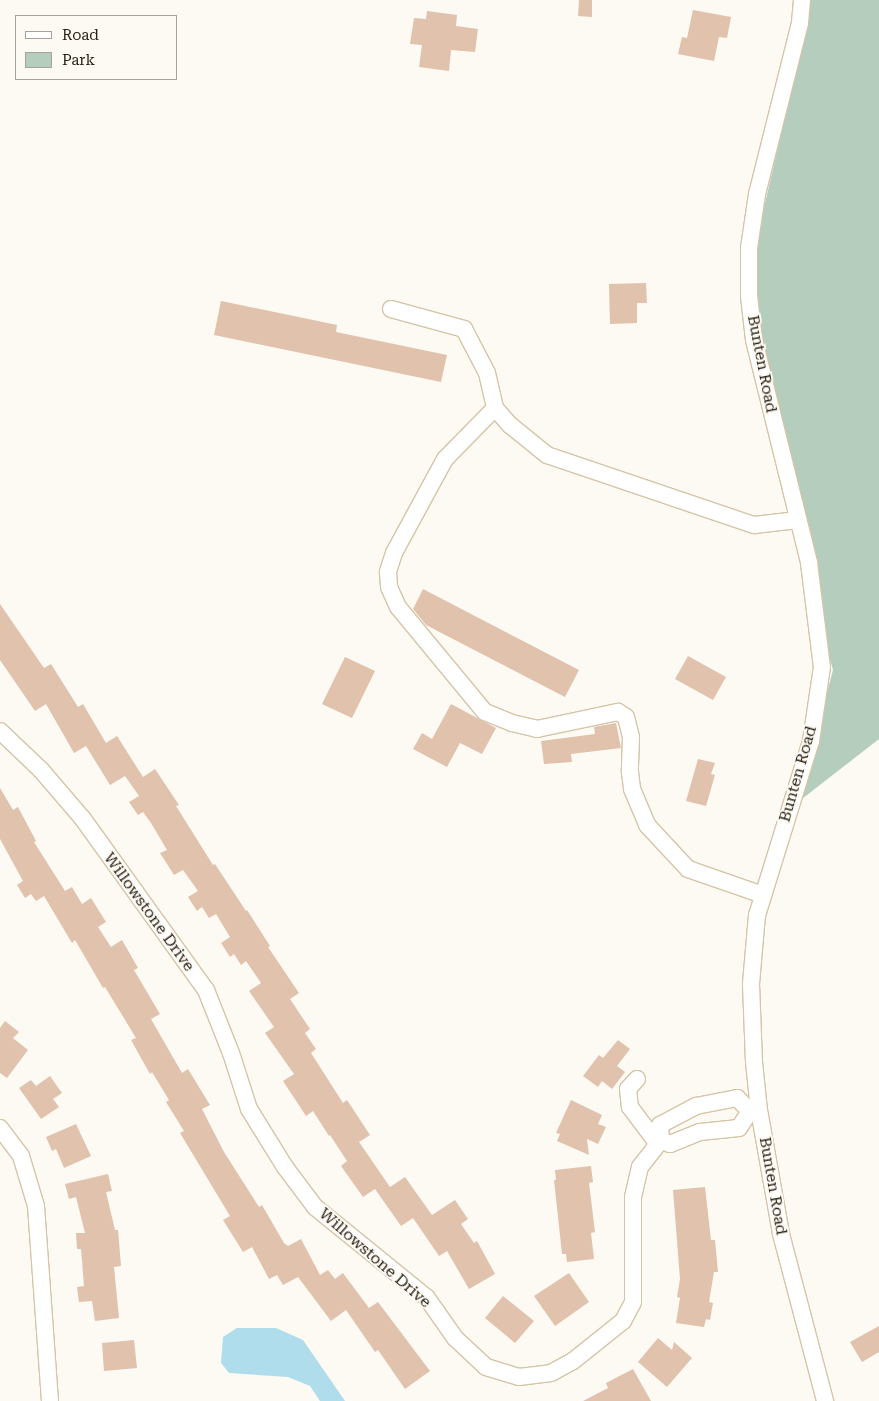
<!DOCTYPE html>
<html>
<head>
<meta charset="utf-8">
<style>
	body { margin:0 }
	#map { position:relative; width:879px; height:1401px; overflow:hidden; background:#fdf9f3; font-family:"Roboto Serif",serif }
	div>[style] { position:absolute }
	[style*='--x'] { left:calc(var(--x)*1px); top:calc(var(--y)*1px); width:calc(var(--w)*1px); rotate:calc(var(--a)*1deg) }
	.green>* { inset:0; background:#b5cdbd }
	.water>* { inset:0; background:#afddec }
	.building>* { inset:0; background:#e0c2ad }
	.roads { filter:drop-shadow(1px 0 #d5c5a7) drop-shadow(-1px 0 #d5c5a7) drop-shadow(0 1px #d5c5a7) drop-shadow(0 -1px #d5c5a7) }
	.minor>* { height:16px; margin:-8px; padding:0 8px; transform-origin:8px; border-radius:8px; background:#fff }
	span { translate:-50% -50%; white-space:nowrap; text-align:center; line-height:1.15; -webkit-text-stroke:4px #fdf9f3; paint-order:stroke }
	.street-label { font-size:16px; color:#241e13 }
	.legend { position:absolute; left:15px; top:15px; width:162px; height:65px; box-sizing:border-box; background:#fdf9f3; border:1px solid #a6a199; margin:0; padding:6px 9px; list-style:none; font-size:15px; color:#241e13 }
	.legend li { display:flex; align-items:center; gap:10px; height:25px }
	.legend b { width:25px; border:1px solid #a6a199 }
</style>
</head>
<body>
<div id="map">
	<div class="green">
		<i style="clip-path:polygon(793px 0,879px 0,879px 739px,798px 802px,833px 670px,756px 372px,758px 233px,784px 122px)"></i>
	</div>
	<div class="water">
		<i style="clip-path:polygon(237px 1328px,276px 1328px,303px 1340px,345px 1401px,320px 1401px,310px 1386px,288px 1377px,229px 1373px,221px 1363px,223px 1337px)"></i>
	</div>
	<div class="building">
		<i style="clip-path:polygon(579px 0,592px 0,592px 17px,578px 16px)"></i>
		<i style="clip-path:polygon(693px 10px,731px 17px,727px 38px,719px 37px,714px 61px,678px 54px,682px 37px,687px 38px)"></i>
		<i style="clip-path:polygon(427px 11px,457px 15px,456px 26px,478px 29px,475px 52px,451px 50px,449px 71px,419px 67px,422px 45px,410px 44px,414px 18px,426px 19px)"></i>
		<i style="clip-path:polygon(646px 283px,647px 303px,637px 303px,637px 323px,610px 324px,609px 284px)"></i>
		<i style="clip-path:polygon(221px 301px,337px 325px,336px 332px,447px 355px,441px 382px,214px 335px)"></i>
		<i style="clip-path:polygon(423px 589px,579px 670px,565px 697px,426px 625px,413px 609px)"></i>
		<i style="clip-path:polygon(0 604px,44px 668px,51px 664px,78px 707px,83px 704px,106px 743px,117px 736px,143px 777px,155px 769px,179px 805px,176px 806px,213px 865px,215px 864px,246px 911px,247px 910px,270px 946px,268px 947px,299px 993px,290px 999px,310px 1029px,305px 1033px,316px 1049px,311px 1053px,343px 1103px,347px 1100px,370px 1135px,359px 1142px,390px 1187px,405px 1177px,432px 1215px,455px 1200px,468px 1219px,461px 1224px,474px 1243px,477px 1241px,495px 1274px,469px 1289px,447px 1251px,439px 1256px,413px 1218px,401px 1226px,375px 1189px,363px 1197px,341px 1166px,347px 1161px,330px 1135px,329px 1136px,313px 1111px,306px 1116px,283px 1081px,294px 1074px,265px 1033px,274px 1027px,249px 991px,261px 983px,246px 961px,241px 965px,234px 954px,230px 957px,221px 943px,230px 937px,216px 914px,209px 918px,202px 907px,197px 911px,188px 897px,198px 891px,183px 870px,174px 875px,160px 853px,167px 850px,151px 823px,143px 812px,138px 815px,129px 802px,139px 796px,125px 776px,110px 785px,86px 746px,74px 753px,46px 704px,35px 711px,0 660px)"></i>
		<i style="clip-path:polygon(688px 656px,726px 677px,713px 700px,675px 679px)"></i>
		<i style="clip-path:polygon(345px 657px,375px 671px,352px 718px,322px 704px)"></i>
		<i style="clip-path:polygon(451px 704px,496px 728px,482px 754px,460px 743px,447px 767px,413px 749px,422px 733px,432px 739px)"></i>
		<i style="clip-path:polygon(616px 723px,621px 748px,571px 754px,572px 762px,544px 764px,541px 741px,595px 734px,594px 727px)"></i>
		<i style="clip-path:polygon(698px 759px,715px 763px,711px 774px,715px 775px,706px 806px,686px 801px)"></i>
		<i style="clip-path:polygon(0 788px,13px 810px,18px 807px,36px 841px,34px 842px,65px 891px,72px 887px,82px 904px,91px 898px,106px 922px,98px 927px,111px 947px,122px 940px,138px 968px,134px 970px,160px 1014px,151px 1019px,182px 1073px,188px 1069px,210px 1105px,202px 1109px,224px 1152px,259px 1207px,262px 1205px,284px 1243px,288px 1246px,301px 1239px,320px 1275px,328px 1270px,335px 1279px,343px 1273px,369px 1308px,378px 1302px,430px 1371px,405px 1389px,378px 1350px,375px 1352px,346px 1310px,331px 1321px,298px 1277px,283px 1285px,277px 1275px,269px 1279px,252px 1247px,243px 1252px,223px 1220px,230px 1216px,180px 1133px,184px 1131px,166px 1102px,169px 1100px,152px 1072px,150px 1074px,131px 1040px,136px 1038px,105px 987px,103px 988px,75px 940px,72px 943px,44px 896px,36px 901px,31px 894px,25px 898px,17px 885px,23px 881px,0 839px)"></i>
		<i style="clip-path:polygon(5px 1021px,19px 1032px,13px 1038px,28px 1050px,7px 1078px,0 1073px,0 1028px)"></i>
		<i style="clip-path:polygon(618px 1040px,630px 1049px,617px 1066px,625px 1072px,612px 1089px,602px 1081px,598px 1087px,583px 1076px,599px 1055px,603px 1058px)"></i>
		<i style="clip-path:polygon(50px 1076px,62px 1093px,53px 1099px,59px 1107px,41px 1119px,19px 1088px,31px 1080px,36px 1086px)"></i>
		<i style="clip-path:polygon(571px 1100px,602px 1115px,598px 1124px,606px 1127px,598px 1144px,587px 1139px,589px 1155px,557px 1141px,560px 1134px,556px 1133px)"></i>
		<i style="clip-path:polygon(76px 1124px,91px 1156px,64px 1168px,56px 1149px,52px 1151px,46px 1137px)"></i>
		<i style="clip-path:polygon(591px 1166px,593px 1182px,589px 1183px,595px 1232px,591px 1233px,594px 1259px,567px 1262px,566px 1254px,562px 1254px,554px 1180px,556px 1180px,555px 1170px)"></i>
		<i style="clip-path:polygon(108px 1174px,112px 1191px,106px 1192px,115px 1230px,118px 1230px,121px 1266px,114px 1267px,119px 1318px,95px 1321px,92px 1301px,79px 1302px,77px 1287px,84px 1286px,81px 1249px,77px 1249px,76px 1233px,85px 1233px,76px 1197px,69px 1199px,65px 1184px)"></i>
		<i style="clip-path:polygon(705px 1187px,711px 1240px,715px 1240px,718px 1272px,714px 1272px,709px 1302px,713px 1303px,710px 1320px,706px 1319px,704px 1327px,676px 1323px,680px 1298px,677px 1297px,680px 1279px,673px 1190px)"></i>
		<i style="clip-path:polygon(569px 1273px,589px 1302px,555px 1326px,534px 1296px)"></i>
		<i style="clip-path:polygon(503px 1296px,534px 1321px,515px 1343px,485px 1318px)"></i>
		<i style="clip-path:polygon(879px 1326px,879px 1352px,862px 1362px,850px 1342px)"></i>
		<i style="clip-path:polygon(658px 1338px,672px 1350px,674px 1342px,692px 1358px,667px 1387px,638px 1362px)"></i>
		<i style="clip-path:polygon(134px 1340px,137px 1368px,104px 1371px,102px 1343px)"></i>
		<i style="clip-path:polygon(633px 1369px,651px 1401px,583px 1401px,608px 1388px,606px 1383px)"></i>
	</div>
	<div class="roads">
		<div class="minor">
			<i style="--x:802;--y:0;--w:23;--a:95"></i>
			<i style="--x:800;--y:23;--w:176;--a:104.1"></i>
			<i style="--x:757;--y:194;--w:55;--a:98.4"></i>
			<i style="--x:749;--y:248;--w:48;--a:90"></i>
			<i style="--x:749;--y:296;--w:44;--a:83.5"></i>
			<i style="--x:754;--y:340;--w:230;--a:76.1"></i>
			<i style="--x:809;--y:563;--w:105;--a:82.9"></i>
			<i style="--x:822;--y:667;--w:75;--a:98.5"></i>
			<i style="--x:811;--y:741;--w:182;--a:107.2"></i>
			<i style="--x:757;--y:915;--w:69;--a:95"></i>
			<i style="--x:751;--y:984;--w:78;--a:87.8"></i>
			<i style="--x:754;--y:1062;--w:48;--a:84.1"></i>
			<i style="--x:759;--y:1110;--w:126;--a:79.9"></i>
			<i style="--x:781;--y:1234;--w:173;--a:75.2"></i>
			<i style="--x:391;--y:309;--w:76;--a:15.3"></i>
			<i style="--x:464;--y:329;--w:50;--a:62.4"></i>
			<i style="--x:487;--y:373;--w:36;--a:77"></i>
			<i style="--x:495;--y:408;--w:23;--a:49"></i>
			<i style="--x:510;--y:425;--w:48;--a:39"></i>
			<i style="--x:547;--y:455;--w:219;--a:18.7"></i>
			<i style="--x:754;--y:525;--w:44;--a:-6.5"></i>
			<i style="--x:495;--y:408;--w:71;--a:134.4"></i>
			<i style="--x:445;--y:459;--w:107;--a:118.5"></i>
			<i style="--x:394;--y:553;--w:20;--a:108"></i>
			<i style="--x:388;--y:572;--w:15;--a:86"></i>
			<i style="--x:389;--y:587;--w:22;--a:66"></i>
			<i style="--x:398;--y:607;--w:136;--a:50.4"></i>
			<i style="--x:485;--y:712;--w:29;--a:22"></i>
			<i style="--x:512;--y:723;--w:26;--a:13"></i>
			<i style="--x:537;--y:729;--w:83;--a:-11.9"></i>
			<i style="--x:618;--y:712;--w:9;--a:32"></i>
			<i style="--x:626;--y:717;--w:21;--a:76"></i>
			<i style="--x:631;--y:737;--w:35;--a:92"></i>
			<i style="--x:630;--y:772;--w:17;--a:83"></i>
			<i style="--x:632;--y:789;--w:39;--a:67"></i>
			<i style="--x:647;--y:825;--w:60;--a:47"></i>
			<i style="--x:688;--y:869;--w:79;--a:19.1"></i>
			<i style="--x:0;--y:731;--w:57;--a:43.6"></i>
			<i style="--x:41;--y:770;--w:65;--a:49.4"></i>
			<i style="--x:83;--y:819;--w:211;--a:54.3"></i>
			<i style="--x:206;--y:990;--w:68;--a:68.4"></i>
			<i style="--x:231;--y:1053;--w:59;--a:72.2"></i>
			<i style="--x:249;--y:1109;--w:68;--a:58.2"></i>
			<i style="--x:285;--y:1167;--w:50;--a:53.1"></i>
			<i style="--x:315;--y:1207;--w:144;--a:39.1"></i>
			<i style="--x:427;--y:1298;--w:49;--a:55"></i>
			<i style="--x:455;--y:1338;--w:42;--a:43.1"></i>
			<i style="--x:486;--y:1367;--w:34;--a:17"></i>
			<i style="--x:519;--y:1377;--w:32;--a:-7"></i>
			<i style="--x:551;--y:1373;--w:25;--a:-29"></i>
			<i style="--x:573;--y:1361;--w:64;--a:-38.7"></i>
			<i style="--x:623;--y:1321;--w:21;--a:-62"></i>
			<i style="--x:633;--y:1302;--w:105;--a:-90"></i>
			<i style="--x:633;--y:1197;--w:31;--a:-77"></i>
			<i style="--x:640;--y:1167;--w:34;--a:-52"></i>
			<i style="--x:637;--y:1079;--w:13;--a:132"></i>
			<i style="--x:628;--y:1089;--w:18;--a:84"></i>
			<i style="--x:630;--y:1107;--w:45;--a:53.1"></i>
			<i style="--x:0;--y:1128;--w:35;--a:53"></i>
			<i style="--x:21;--y:1156;--w:52;--a:73.3"></i>
			<i style="--x:36;--y:1206;--w:196;--a:85.9"></i>
			<i style="--x:661;--y:1140;--w:15;--a:-94"></i>
			<i style="--x:660;--y:1125;--w:41;--a:-27.8"></i>
			<i style="--x:696;--y:1106;--w:42;--a:-11"></i>
			<i style="--x:737;--y:1098;--w:18;--a:45"></i>
			<i style="--x:750;--y:1111;--w:9;--a:-6"></i>
			<i style="--x:661;--y:1140;--w:10;--a:24"></i>
			<i style="--x:670;--y:1144;--w:32;--a:-22"></i>
			<i style="--x:700;--y:1132;--w:39;--a:-6"></i>
			<i style="--x:739;--y:1128;--w:20;--a:-57"></i>
		</div>
	</div>
	<div class="street-label">
		<span style="left:762px;top:364px;rotate:79deg">Bunten Road</span>
		<span style="left:798px;top:774px;rotate:-74deg">Bunten Road</span>
		<span style="left:149px;top:912px;rotate:54deg">Willowstone Drive</span>
		<span style="left:773px;top:1186px;rotate:80deg">Bunten Road</span>
		<span style="left:375px;top:1258px;rotate:41deg">Willowstone Drive</span>
	</div>
	<ul class="legend">
	<li><b style="height:6px;background:#fff"></b>Road</li>
	<li><b style="height:14px;background:#b5cdbd"></b>Park</li>
	</ul>
</div>
</body>
</html>
